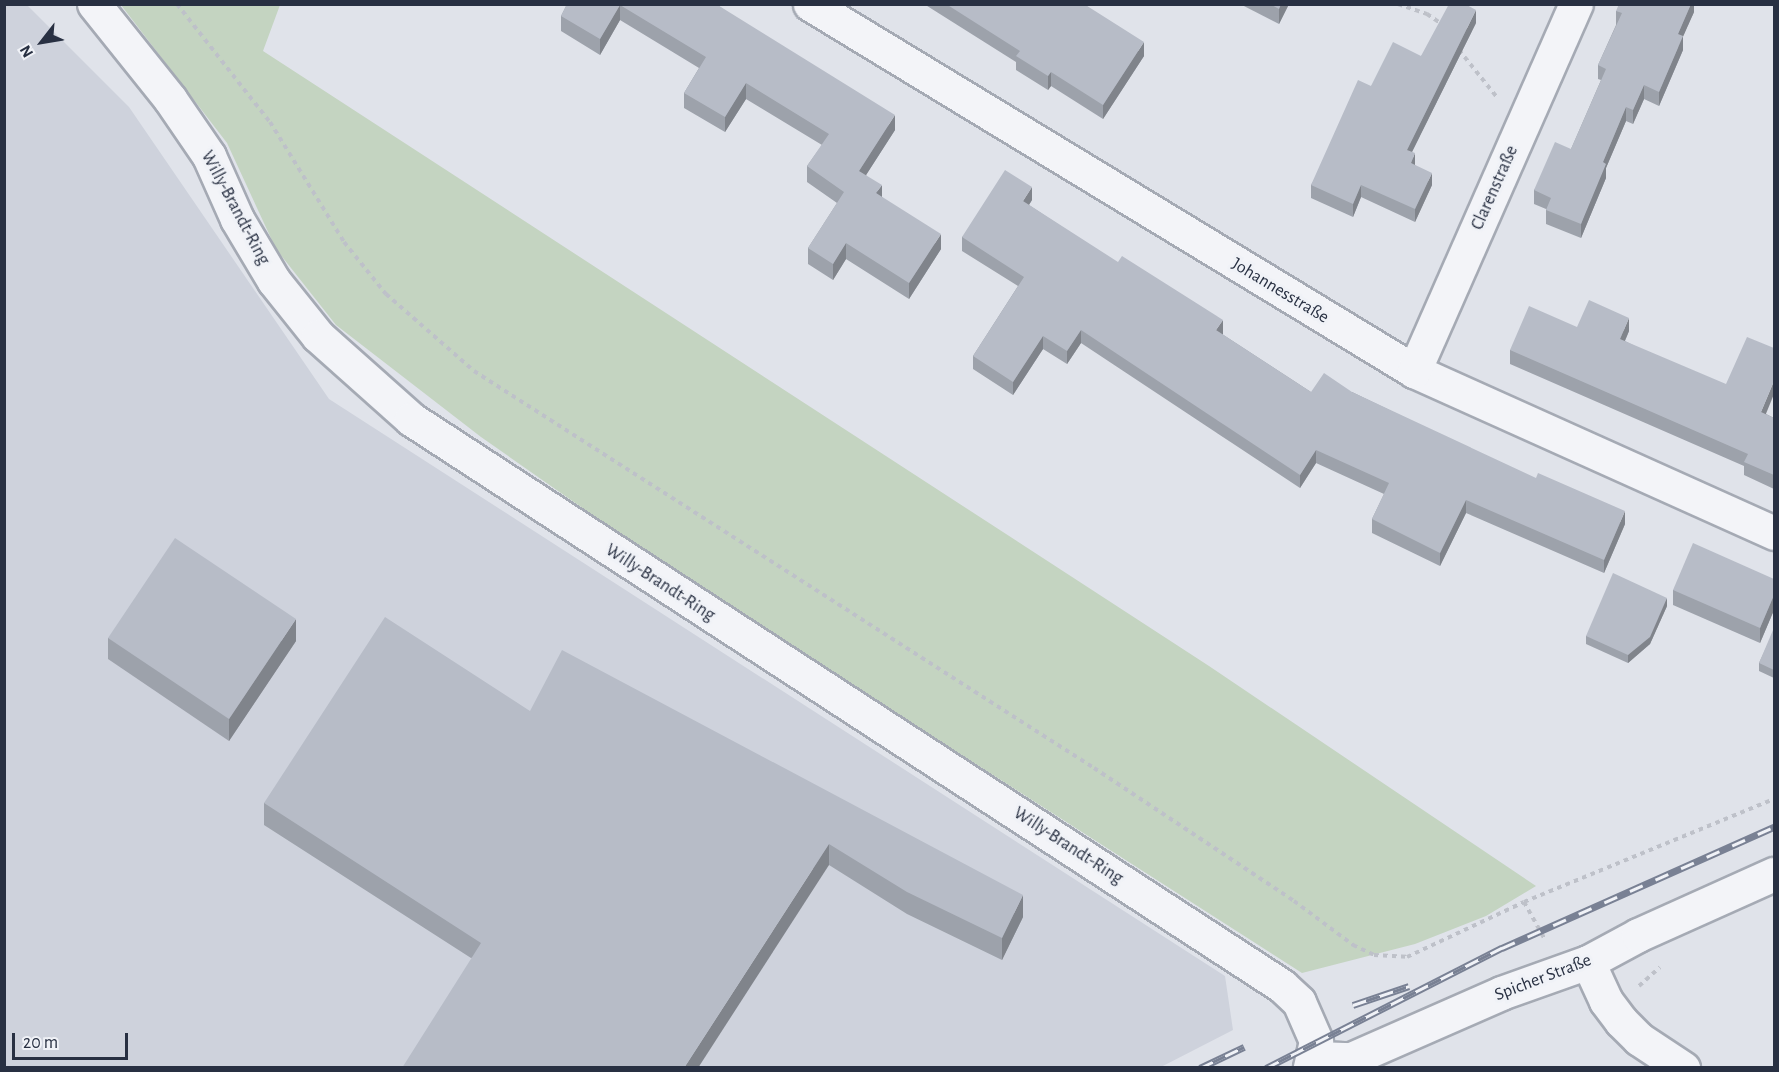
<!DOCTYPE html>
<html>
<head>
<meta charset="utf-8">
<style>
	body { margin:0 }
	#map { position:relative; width:1779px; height:1072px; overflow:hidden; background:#e0e3ea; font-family:"Alegreya Sans",sans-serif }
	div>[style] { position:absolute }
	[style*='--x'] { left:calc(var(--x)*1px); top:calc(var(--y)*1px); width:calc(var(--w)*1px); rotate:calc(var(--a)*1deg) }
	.built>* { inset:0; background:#ced2dc }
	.green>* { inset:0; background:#c4d4c1 }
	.path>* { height:4px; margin-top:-2px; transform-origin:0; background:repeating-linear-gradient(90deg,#bec1c9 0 4.5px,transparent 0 9px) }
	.roads { filter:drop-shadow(2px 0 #a5aab4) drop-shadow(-2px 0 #a5aab4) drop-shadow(0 2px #a5aab4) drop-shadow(0 -2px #a5aab4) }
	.minor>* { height:33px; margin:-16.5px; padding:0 16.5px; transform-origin:16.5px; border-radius:16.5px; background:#f3f4f8 }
	.rail>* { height:7px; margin-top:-3.5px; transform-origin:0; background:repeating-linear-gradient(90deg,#f0f2f7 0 14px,#798194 0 28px); box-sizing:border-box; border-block:2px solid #798194 }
	.wall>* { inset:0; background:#9da2ab }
	.shaded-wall>* { inset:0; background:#80848b }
	.building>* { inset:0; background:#b7bcc7 }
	span { translate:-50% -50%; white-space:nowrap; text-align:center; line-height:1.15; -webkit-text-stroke:6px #f0f2f7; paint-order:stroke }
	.street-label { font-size:18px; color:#283042 }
	.frame { position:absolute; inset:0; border:6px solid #283042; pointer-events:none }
	.north { position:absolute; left:12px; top:12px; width:60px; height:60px; -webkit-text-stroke:4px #f0f2f7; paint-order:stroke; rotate:239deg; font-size:16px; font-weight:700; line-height:24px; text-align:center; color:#283042 }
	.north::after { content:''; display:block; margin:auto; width:21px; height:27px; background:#283042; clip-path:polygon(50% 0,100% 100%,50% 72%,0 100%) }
	.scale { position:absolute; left:12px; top:1033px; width:116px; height:27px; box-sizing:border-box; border:3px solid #283042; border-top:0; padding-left:8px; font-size:18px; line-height:21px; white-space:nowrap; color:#283042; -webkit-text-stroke:4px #f0f2f7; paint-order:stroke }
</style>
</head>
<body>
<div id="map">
	<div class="built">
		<i style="clip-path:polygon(5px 4px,27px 5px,129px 107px,329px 399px,1225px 976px,1233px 1030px,1159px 1068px,5px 1068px)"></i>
	</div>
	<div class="green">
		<i style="clip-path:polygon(121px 5px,280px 5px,263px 51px,1209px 666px,1536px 886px,1486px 916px,1415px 944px,1302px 973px,651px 556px,481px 437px,336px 325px,276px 249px,227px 143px)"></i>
	</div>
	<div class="path">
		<i style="--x:177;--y:4;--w:150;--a:51.8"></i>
		<i style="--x:270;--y:122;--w:141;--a:58.3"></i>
		<i style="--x:344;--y:242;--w:67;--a:51.1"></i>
		<i style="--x:386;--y:294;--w:117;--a:41.2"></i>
		<i style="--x:474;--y:371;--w:736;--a:32.63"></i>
		<i style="--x:1094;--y:768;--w:240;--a:33.6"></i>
		<i style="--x:1294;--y:901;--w:74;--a:36.7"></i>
		<i style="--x:1353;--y:945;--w:23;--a:25"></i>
		<i style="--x:1374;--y:955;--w:33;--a:3"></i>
		<i style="--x:1407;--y:957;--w:129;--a:-25.2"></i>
		<i style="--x:1524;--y:902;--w:270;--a:-22.4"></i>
		<i style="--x:1398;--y:4;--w:31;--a:19"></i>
		<i style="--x:1427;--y:14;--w:18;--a:34"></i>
		<i style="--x:1459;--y:50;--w:59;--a:51.2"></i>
		<i style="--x:1524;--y:902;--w:41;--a:60.9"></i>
		<i style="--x:1639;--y:986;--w:28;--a:-42"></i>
	</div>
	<div class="roads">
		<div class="minor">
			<i style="--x:94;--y:4;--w:122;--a:51.3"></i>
			<i style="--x:170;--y:99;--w:69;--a:55.6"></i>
			<i style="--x:209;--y:156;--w:69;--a:66"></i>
			<i style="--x:237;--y:219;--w:72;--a:59.2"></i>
			<i style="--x:274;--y:281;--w:70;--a:51.3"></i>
			<i style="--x:318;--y:336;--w:125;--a:41.7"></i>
			<i style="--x:411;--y:419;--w:1039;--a:33.06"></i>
			<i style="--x:1282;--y:986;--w:23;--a:43"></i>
			<i style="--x:1299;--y:1002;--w:43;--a:66.4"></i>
			<i style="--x:1316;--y:1041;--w:28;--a:103"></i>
			<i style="--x:810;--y:4;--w:707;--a:31.28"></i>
			<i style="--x:1414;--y:371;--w:395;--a:24.2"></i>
			<i style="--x:1414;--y:371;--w:401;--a:-66.2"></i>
			<i style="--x:1588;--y:962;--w:43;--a:65.2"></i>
			<i style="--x:1606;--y:1001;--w:25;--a:53"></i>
			<i style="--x:1621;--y:1021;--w:25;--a:45"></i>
			<i style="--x:1639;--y:1039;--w:53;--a:33.4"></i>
			<i style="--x:1315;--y:1058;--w:36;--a:2"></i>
			<i style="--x:1351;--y:1059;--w:164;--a:-23.7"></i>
			<i style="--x:1501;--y:993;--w:92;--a:-19.6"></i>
			<i style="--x:1588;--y:962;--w:57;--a:-28.4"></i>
			<i style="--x:1638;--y:935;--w:149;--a:-24.2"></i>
		</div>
	</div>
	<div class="rail">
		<i style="--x:1353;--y:1005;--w:59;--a:-18.7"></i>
		<i style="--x:1200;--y:1068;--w:49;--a:-25.5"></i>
		<i style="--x:1266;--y:1068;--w:265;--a:-27"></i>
		<i style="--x:1502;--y:948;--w:298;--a:-24"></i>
	</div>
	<div class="wall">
		<i style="clip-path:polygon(567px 4px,716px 4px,895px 130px,866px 175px,882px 197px,941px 249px,909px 299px,846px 259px,833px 280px,808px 264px,808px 248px,837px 203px,807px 182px,807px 166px,822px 145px,746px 99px,725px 132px,684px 108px,684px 93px,699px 68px,620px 20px,600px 55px,561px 31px,561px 16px)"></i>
		<i style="clip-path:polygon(924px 4px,1084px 4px,1144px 56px,1103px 119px,1051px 86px,1048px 90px,1016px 70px,1016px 62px)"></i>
		<i style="clip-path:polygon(1240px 4px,1289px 4px,1279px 24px)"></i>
		<i style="clip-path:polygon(1694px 4px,1694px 12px,1683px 36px,1683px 50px,1659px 106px,1644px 99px,1633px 124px,1626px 121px,1606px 168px,1606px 178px,1581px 238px,1546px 224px,1546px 209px,1534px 204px,1534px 190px,1571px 149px,1601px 80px,1598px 79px,1598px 65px,1616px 25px,1616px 11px)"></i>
		<i style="clip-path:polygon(1476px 23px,1412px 152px,1415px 165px,1432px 185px,1415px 222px,1361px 197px,1353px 217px,1311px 198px,1311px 185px,1371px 86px)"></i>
		<i style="clip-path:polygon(1032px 200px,1029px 205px,1222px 334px,1311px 392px,1352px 392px,1625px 524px,1604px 573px,1466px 513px,1440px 566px,1372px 533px,1372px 519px,1384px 494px,1316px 463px,1300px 488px,1081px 343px,1067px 364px,1043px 349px,1013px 395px,973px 369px,973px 356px,1018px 286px,962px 251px,962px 237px)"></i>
		<i style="clip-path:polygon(1577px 327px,1629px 331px,1625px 341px,1774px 418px,1774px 489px,1744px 475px,1744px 466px,1510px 364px,1510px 350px)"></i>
		<i style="clip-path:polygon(1774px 579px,1774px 610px,1760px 643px,1673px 605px,1673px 590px)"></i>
		<i style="clip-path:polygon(1667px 606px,1650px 644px,1628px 663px,1586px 644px,1586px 636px)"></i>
		<i style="clip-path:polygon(1774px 631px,1774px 678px,1759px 671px,1759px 663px)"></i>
		<i style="clip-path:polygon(108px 638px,296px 641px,229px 741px,108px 659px)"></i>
		<i style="clip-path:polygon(530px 711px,1023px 917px,1002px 960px,907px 914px,829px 865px,471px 958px,264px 825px,264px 803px)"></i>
	</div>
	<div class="shaded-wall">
		<i style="clip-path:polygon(1281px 4px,1289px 4px,1279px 24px,1279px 9px)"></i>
		<i style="clip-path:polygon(1691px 4px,1694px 4px,1694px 12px,1678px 48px,1678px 34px)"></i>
		<i style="clip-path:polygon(620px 5px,620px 20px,600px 55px,600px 39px)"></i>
		<i style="clip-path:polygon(1476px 10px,1476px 23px,1407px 162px,1407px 150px)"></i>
		<i style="clip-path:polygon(1683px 36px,1683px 50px,1659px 106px,1659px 92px)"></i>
		<i style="clip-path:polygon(1144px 42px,1144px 56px,1103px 119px,1103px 105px)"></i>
		<i style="clip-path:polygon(1051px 72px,1051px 86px,1048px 90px,1048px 76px)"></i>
		<i style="clip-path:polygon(746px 83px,746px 99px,725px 132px,725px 117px)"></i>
		<i style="clip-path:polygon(1644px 85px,1644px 99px,1633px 124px,1633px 110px)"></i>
		<i style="clip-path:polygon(1626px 107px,1626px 121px,1606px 168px,1606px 178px,1581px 238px,1581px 224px,1603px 162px)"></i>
		<i style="clip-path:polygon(895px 115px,895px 130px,859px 186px,859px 171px)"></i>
		<i style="clip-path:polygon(1415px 153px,1415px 166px,1411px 163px)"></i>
		<i style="clip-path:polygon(1432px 173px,1432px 185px,1415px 222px,1415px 209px)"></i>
		<i style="clip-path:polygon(882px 185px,882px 200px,876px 193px)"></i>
		<i style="clip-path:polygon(1361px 185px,1361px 197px,1353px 217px,1353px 204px)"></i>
		<i style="clip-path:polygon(1032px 187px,1032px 200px,1023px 214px,1023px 201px)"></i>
		<i style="clip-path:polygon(941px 234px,941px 249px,909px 299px,909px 283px)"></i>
		<i style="clip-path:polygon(846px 243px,846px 259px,833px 280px,833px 264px)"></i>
		<i style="clip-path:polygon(1629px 318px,1629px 331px,1620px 352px,1620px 339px)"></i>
		<i style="clip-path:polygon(1223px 320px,1223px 334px,1216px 344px,1216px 330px)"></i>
		<i style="clip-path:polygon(1081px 330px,1081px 343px,1067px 364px,1067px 351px)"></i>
		<i style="clip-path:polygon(1043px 336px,1043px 349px,1013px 395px,1013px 382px)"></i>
		<i style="clip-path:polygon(1774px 381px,1774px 394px,1761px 426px,1761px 412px)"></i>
		<i style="clip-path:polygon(1316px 450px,1316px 463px,1300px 488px,1300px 475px)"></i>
		<i style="clip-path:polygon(1466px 500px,1466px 513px,1440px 566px,1440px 553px)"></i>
		<i style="clip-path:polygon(1625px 511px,1625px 524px,1604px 573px,1604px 560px)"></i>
		<i style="clip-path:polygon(1774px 595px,1774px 610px,1760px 643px,1760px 628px)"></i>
		<i style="clip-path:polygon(1667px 598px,1667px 606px,1650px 644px,1628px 663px,1628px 655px)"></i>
		<i style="clip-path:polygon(296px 619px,296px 641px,229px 741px,229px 719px)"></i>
		<i style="clip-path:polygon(829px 844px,829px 865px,698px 1068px,684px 1068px)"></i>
		<i style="clip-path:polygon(1023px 895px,1023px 917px,1002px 960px,1002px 938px)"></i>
	</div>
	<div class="building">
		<i style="clip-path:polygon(567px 4px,716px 4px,895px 115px,859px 171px,882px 185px,876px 193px,941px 234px,909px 283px,846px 243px,833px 264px,808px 248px,844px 192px,807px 166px,829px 134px,746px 83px,725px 117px,684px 93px,706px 57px,620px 5px,600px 39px,561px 16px)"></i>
		<i style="clip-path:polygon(946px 4px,1084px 4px,1144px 42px,1103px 105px,1051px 72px,1048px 76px,1016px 56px,1020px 51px)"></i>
		<i style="clip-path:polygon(1270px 4px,1281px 4px,1279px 9px)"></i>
		<i style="clip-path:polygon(1449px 4px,1465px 4px,1476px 10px,1407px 150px,1415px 153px,1411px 163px,1432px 173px,1415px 209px,1361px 185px,1353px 204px,1311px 185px,1358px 80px,1371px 86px,1393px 42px,1421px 56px)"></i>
		<i style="clip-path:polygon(1619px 4px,1691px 4px,1678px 34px,1683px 36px,1659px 92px,1644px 85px,1633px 110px,1626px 107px,1603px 162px,1606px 164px,1581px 224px,1546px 210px,1551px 198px,1534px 190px,1555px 142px,1571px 149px,1606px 69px,1598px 65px,1622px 13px,1616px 11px)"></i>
		<i style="clip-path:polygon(1005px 170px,1032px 187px,1023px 201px,1118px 262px,1122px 256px,1223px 320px,1216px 330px,1311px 392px,1324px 373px,1352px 392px,1536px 478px,1538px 473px,1625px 511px,1604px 560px,1466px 500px,1440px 553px,1372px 519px,1389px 483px,1316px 450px,1300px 475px,1081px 330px,1067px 351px,1043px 336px,1013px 382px,973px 356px,1024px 277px,962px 237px)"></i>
		<i style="clip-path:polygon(1589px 300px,1629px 318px,1620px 339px,1726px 384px,1747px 337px,1774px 348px,1774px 381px,1761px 412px,1774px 418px,1774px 475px,1744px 462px,1748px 454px,1510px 350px,1529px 306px,1577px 327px)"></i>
		<i style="clip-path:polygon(175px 538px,296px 619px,229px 719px,108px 638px)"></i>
		<i style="clip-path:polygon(1693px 543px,1774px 579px,1774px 595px,1760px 628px,1673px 590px)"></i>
		<i style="clip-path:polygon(1613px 573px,1667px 598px,1650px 637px,1628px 655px,1586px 636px)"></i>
		<i style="clip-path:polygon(385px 617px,530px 711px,562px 650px,1023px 895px,1002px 938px,907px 892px,829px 844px,684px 1068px,402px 1068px,481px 943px,264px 803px)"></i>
		<i style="clip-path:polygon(1773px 630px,1774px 631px,1774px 670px,1759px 663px)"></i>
	</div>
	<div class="street-label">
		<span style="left:1495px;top:188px;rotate:-66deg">Clarenstraße</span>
		<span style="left:235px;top:208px;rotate:62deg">Willy-Brandt-Ring</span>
		<span style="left:1280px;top:291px;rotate:31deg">Johannesstraße</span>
		<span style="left:660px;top:583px;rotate:33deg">Willy-Brandt-Ring</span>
		<span style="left:1068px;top:846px;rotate:33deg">Willy-Brandt-Ring</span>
		<span style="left:1543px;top:978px;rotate:-21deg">Spicher Straße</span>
	</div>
	<div class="frame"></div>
	<div class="north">N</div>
	<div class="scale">20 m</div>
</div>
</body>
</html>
